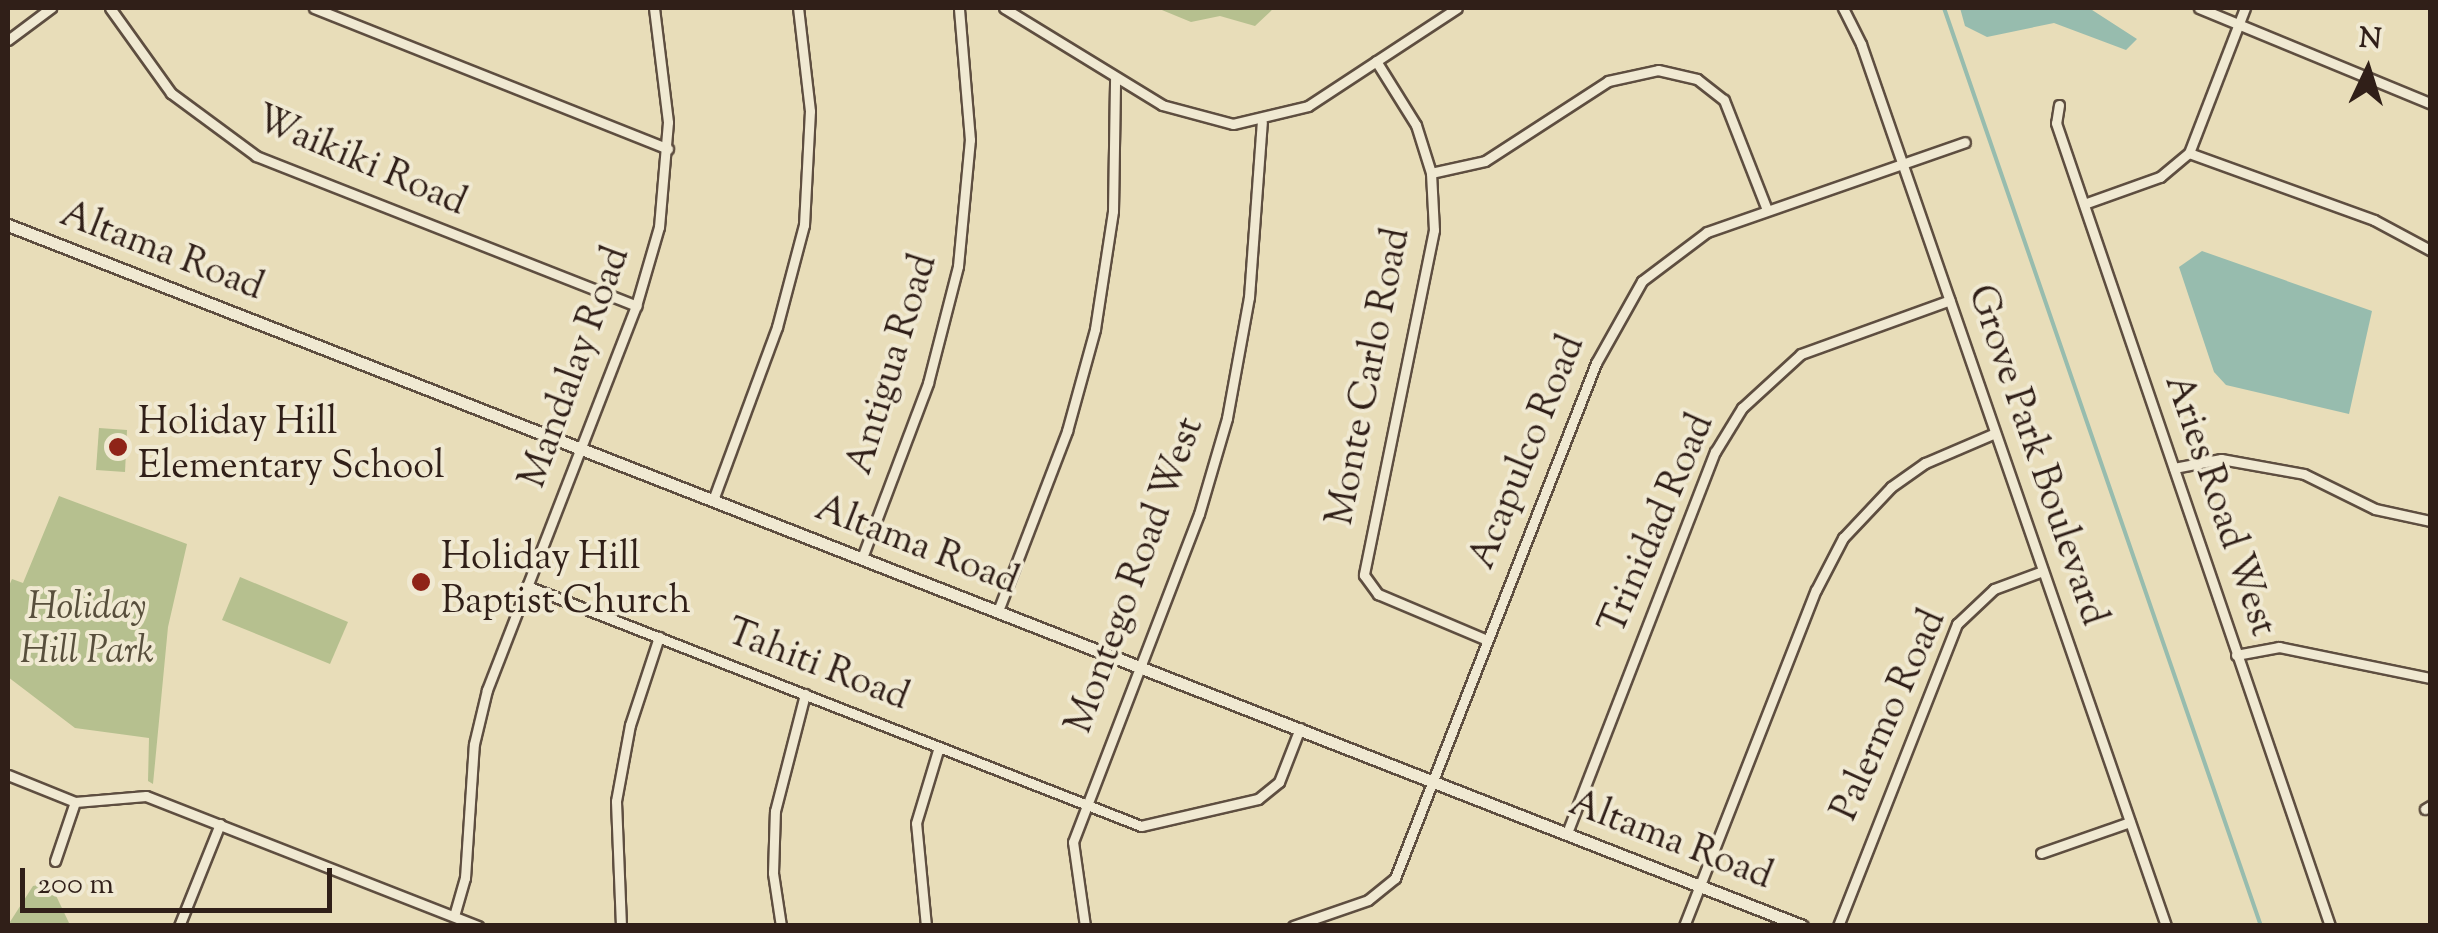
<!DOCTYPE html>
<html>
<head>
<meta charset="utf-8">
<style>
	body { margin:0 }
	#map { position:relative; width:2438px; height:933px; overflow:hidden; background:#e8ddb9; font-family:"Sorts Mill Goudy",serif }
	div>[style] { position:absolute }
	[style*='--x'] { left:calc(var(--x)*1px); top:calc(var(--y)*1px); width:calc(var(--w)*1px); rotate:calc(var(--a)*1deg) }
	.green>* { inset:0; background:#b6c08f }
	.water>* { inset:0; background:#97bcae }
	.stream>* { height:4px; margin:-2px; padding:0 2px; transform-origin:2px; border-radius:2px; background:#97bcae }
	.roads { filter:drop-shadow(2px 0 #5e4e40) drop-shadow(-2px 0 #5e4e40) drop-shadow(0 2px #5e4e40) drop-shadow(0 -2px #5e4e40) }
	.street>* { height:9px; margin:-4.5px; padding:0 4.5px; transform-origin:4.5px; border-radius:4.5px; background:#f0e9d2 }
	.secondary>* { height:11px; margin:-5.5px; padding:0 5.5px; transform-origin:5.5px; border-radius:5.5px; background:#f0e9d2 }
	.dots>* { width:28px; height:28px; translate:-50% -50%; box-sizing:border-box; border:5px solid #f0e9d2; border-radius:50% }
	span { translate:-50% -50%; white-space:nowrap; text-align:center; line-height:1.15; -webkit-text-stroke:8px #f0e9d2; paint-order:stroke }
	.street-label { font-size:38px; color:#301f18 }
	.poi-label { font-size:38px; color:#301f18 }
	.left { translate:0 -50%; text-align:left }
	.park-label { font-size:38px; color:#584f3c; font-style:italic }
	.frame { position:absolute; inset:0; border:10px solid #301f18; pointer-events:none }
	.north { position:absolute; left:2318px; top:20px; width:100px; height:100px; -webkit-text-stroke:8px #f0e9d2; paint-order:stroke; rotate:4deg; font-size:28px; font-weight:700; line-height:40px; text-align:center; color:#301f18 }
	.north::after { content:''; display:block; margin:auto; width:35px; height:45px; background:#301f18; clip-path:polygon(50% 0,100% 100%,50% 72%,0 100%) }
	.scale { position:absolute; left:20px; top:868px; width:312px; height:45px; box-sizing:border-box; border:5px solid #301f18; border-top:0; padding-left:12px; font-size:30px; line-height:35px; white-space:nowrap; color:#301f18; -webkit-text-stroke:8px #f0e9d2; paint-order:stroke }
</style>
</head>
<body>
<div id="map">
	<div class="green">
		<i style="clip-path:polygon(1157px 8px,1274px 8px,1255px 26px,1220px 16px,1191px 22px)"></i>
		<i style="clip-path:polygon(99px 428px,127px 430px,125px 472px,96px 470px)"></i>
		<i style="clip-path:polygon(59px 496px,187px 544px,168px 627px,153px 784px,148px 781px,149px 738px,75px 728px,8px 677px,8px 588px,12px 579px,23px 583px)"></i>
		<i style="clip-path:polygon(240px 577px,348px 622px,330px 664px,222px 620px)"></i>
		<i style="clip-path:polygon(50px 883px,70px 925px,8px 925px,33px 886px)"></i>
	</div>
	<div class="water">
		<i style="clip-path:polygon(1960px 8px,2089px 8px,2137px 39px,2126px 50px,2054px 23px,1987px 37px,1965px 26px)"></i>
		<i style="clip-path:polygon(2202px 251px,2372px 311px,2349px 414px,2226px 385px,2214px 372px,2179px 267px)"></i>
	</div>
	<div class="stream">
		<i style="--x:1944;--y:8;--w:971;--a:70.95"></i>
	</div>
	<div class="roads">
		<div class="street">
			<i style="--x:110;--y:8;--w:105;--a:54.3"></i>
			<i style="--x:171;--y:93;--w:106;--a:36.5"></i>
			<i style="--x:256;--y:156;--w:409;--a:21.5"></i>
			<i style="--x:314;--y:8;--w:381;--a:21.7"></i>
			<i style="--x:1004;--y:8;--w:185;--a:31.5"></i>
			<i style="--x:1162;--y:105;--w:73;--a:15"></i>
			<i style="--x:1233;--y:124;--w:77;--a:-13.5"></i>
			<i style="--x:1308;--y:106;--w:178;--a:-33.3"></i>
			<i style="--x:1843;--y:8;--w:40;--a:63.4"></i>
			<i style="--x:1861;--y:44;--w:933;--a:70.92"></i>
			<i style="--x:2199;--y:8;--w:250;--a:22.4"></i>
			<i style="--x:8;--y:40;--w:54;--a:-36.7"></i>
			<i style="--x:1376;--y:61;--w:75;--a:58"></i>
			<i style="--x:1416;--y:125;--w:50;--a:72.6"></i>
			<i style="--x:1431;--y:173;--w:57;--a:87"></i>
			<i style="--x:1434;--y:230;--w:352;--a:101.5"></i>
			<i style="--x:1364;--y:575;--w:24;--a:54"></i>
			<i style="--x:1378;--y:594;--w:118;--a:22.9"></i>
			<i style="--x:2059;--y:105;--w:18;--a:99"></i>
			<i style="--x:2056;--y:123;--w:848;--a:71.16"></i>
			<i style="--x:2189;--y:153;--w:197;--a:19.9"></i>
			<i style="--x:2374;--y:220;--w:64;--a:28.2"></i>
			<i style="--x:1431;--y:173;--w:55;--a:-12.5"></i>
			<i style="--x:1485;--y:161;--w:147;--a:-33"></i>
			<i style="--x:1608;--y:81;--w:51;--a:-12.4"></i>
			<i style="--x:1658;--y:70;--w:40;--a:13"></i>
			<i style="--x:1697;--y:79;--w:34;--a:38"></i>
			<i style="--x:1724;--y:100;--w:118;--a:68.6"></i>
			<i style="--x:2084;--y:204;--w:81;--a:-19.6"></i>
			<i style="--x:2160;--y:177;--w:38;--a:-40"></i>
			<i style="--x:2189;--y:153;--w:155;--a:-68.9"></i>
			<i style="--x:2174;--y:468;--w:48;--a:-10.8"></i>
			<i style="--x:2221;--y:459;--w:84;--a:10.2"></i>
			<i style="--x:2304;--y:474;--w:79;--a:26.2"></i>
			<i style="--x:2375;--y:509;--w:56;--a:12.3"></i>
			<i style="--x:713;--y:500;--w:184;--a:-69.7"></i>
			<i style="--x:777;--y:327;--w:106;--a:-75.2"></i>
			<i style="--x:804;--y:225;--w:114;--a:-87"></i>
			<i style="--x:810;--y:111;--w:104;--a:-96.6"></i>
			<i style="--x:862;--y:558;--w:187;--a:-69.3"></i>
			<i style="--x:928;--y:383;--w:121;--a:-75.6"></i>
			<i style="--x:958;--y:266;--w:127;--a:-84.6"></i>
			<i style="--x:970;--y:140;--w:132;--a:-94.8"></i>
			<i style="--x:527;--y:586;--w:659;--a:21.35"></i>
			<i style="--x:1141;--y:826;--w:120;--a:-13"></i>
			<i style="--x:1258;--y:799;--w:27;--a:-39"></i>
			<i style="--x:1279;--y:782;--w:58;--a:-68.7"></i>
			<i style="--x:998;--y:611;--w:193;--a:-69"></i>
			<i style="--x:1067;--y:431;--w:106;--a:-74.6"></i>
			<i style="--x:1095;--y:329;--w:119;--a:-81.3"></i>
			<i style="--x:1113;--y:211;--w:133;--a:-89.1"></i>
			<i style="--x:2236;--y:655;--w:44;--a:-10.5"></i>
			<i style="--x:2279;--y:647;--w:154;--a:11.6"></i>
			<i style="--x:8;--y:775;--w:72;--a:21.9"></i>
			<i style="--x:75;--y:802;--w:71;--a:-4.8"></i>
			<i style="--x:146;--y:796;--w:357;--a:21.4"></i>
			<i style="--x:2425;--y:809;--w:6;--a:-31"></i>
			<i style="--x:1567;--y:833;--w:409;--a:-68.8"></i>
			<i style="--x:1715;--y:452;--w:52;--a:-58.5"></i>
			<i style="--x:1742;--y:408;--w:80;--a:-42.5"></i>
			<i style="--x:1801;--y:354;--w:158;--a:-19.9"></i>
			<i style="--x:2041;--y:853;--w:94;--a:-19.2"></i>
			<i style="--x:55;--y:861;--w:62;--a:-71.3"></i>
			<i style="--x:454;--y:916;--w:40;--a:-74"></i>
			<i style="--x:465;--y:878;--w:134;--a:-86.2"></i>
			<i style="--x:474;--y:744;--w:56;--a:-76.5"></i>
			<i style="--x:487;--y:690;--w:412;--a:-68.8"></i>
			<i style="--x:636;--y:306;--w:82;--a:-73.8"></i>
			<i style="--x:659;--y:227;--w:105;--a:-85.1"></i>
			<i style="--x:668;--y:122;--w:115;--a:-97"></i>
			<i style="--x:179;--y:926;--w:110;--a:-68.1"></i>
			<i style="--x:621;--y:926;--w:125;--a:-92.3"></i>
			<i style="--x:616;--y:801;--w:77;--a:-79.6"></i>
			<i style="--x:630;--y:725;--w:93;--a:-71.8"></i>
			<i style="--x:781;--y:926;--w:54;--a:-98.6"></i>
			<i style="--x:773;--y:873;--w:62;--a:-88.2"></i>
			<i style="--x:775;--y:811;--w:121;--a:-75.6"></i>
			<i style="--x:926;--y:926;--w:103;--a:-95.5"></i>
			<i style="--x:916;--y:823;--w:79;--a:-73.2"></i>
			<i style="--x:1085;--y:926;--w:85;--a:-98.1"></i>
			<i style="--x:1073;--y:842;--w:351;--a:-69"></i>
			<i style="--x:1199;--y:514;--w:100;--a:-73.7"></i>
			<i style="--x:1227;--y:418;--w:123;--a:-79.7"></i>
			<i style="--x:1249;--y:297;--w:175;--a:-85.8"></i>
			<i style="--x:1293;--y:926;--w:79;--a:-19.1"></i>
			<i style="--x:1368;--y:900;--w:35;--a:-39"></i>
			<i style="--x:1395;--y:878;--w:553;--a:-68.68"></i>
			<i style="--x:1596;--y:363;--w:94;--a:-60.7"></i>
			<i style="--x:1642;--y:281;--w:81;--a:-37"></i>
			<i style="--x:1707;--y:232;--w:273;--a:-19.2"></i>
			<i style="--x:1684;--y:926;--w:361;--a:-68.6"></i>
			<i style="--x:1816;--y:590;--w:59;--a:-62.6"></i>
			<i style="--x:1843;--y:538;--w:70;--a:-46.7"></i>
			<i style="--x:1891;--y:487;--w:42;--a:-35.2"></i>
			<i style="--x:1925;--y:463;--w:76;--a:-23.2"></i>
			<i style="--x:1838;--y:926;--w:325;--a:-68.5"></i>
			<i style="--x:1957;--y:624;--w:51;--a:-43.4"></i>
			<i style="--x:1994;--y:589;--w:52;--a:-20.2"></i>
		</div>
		<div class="secondary">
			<i style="--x:8;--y:225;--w:1926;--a:21.34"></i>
		</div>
	</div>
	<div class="dots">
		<i style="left:118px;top:447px;background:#8f2418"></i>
		<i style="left:421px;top:582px;background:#8f2418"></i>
	</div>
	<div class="street-label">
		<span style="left:360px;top:163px;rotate:23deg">Waikiki Road</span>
		<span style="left:161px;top:253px;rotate:21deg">Altama Road</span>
		<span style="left:894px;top:365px;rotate:-73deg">Antigua Road</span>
		<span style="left:577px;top:368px;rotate:-70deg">Mandalay Road</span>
		<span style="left:1371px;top:377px;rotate:-79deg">Monte Carlo Road</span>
		<span style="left:1529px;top:453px;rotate:-68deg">Acapulco Road</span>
		<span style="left:2035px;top:456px;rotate:71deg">Grove Park Boulevard</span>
		<span style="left:2218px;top:506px;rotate:71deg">Aries Road West</span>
		<span style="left:1659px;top:525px;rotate:-67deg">Trinidad Road</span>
		<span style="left:916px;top:547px;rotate:21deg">Altama Road</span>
		<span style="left:1137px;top:576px;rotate:-70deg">Montego Road West</span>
		<span style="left:817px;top:667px;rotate:21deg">Tahiti Road</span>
		<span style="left:1891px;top:716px;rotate:-66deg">Palermo Road</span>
		<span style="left:1670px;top:842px;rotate:21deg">Altama Road</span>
	</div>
	<div class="poi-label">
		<span class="left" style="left:138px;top:447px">Holiday Hill<br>Elementary School</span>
		<span class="left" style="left:441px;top:582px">Holiday Hill<br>Baptist Church</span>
	</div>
	<div class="park-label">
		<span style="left:87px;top:632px">Holiday<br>Hill Park</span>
	</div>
	<div class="frame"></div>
	<div class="north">N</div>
	<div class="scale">200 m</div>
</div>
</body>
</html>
